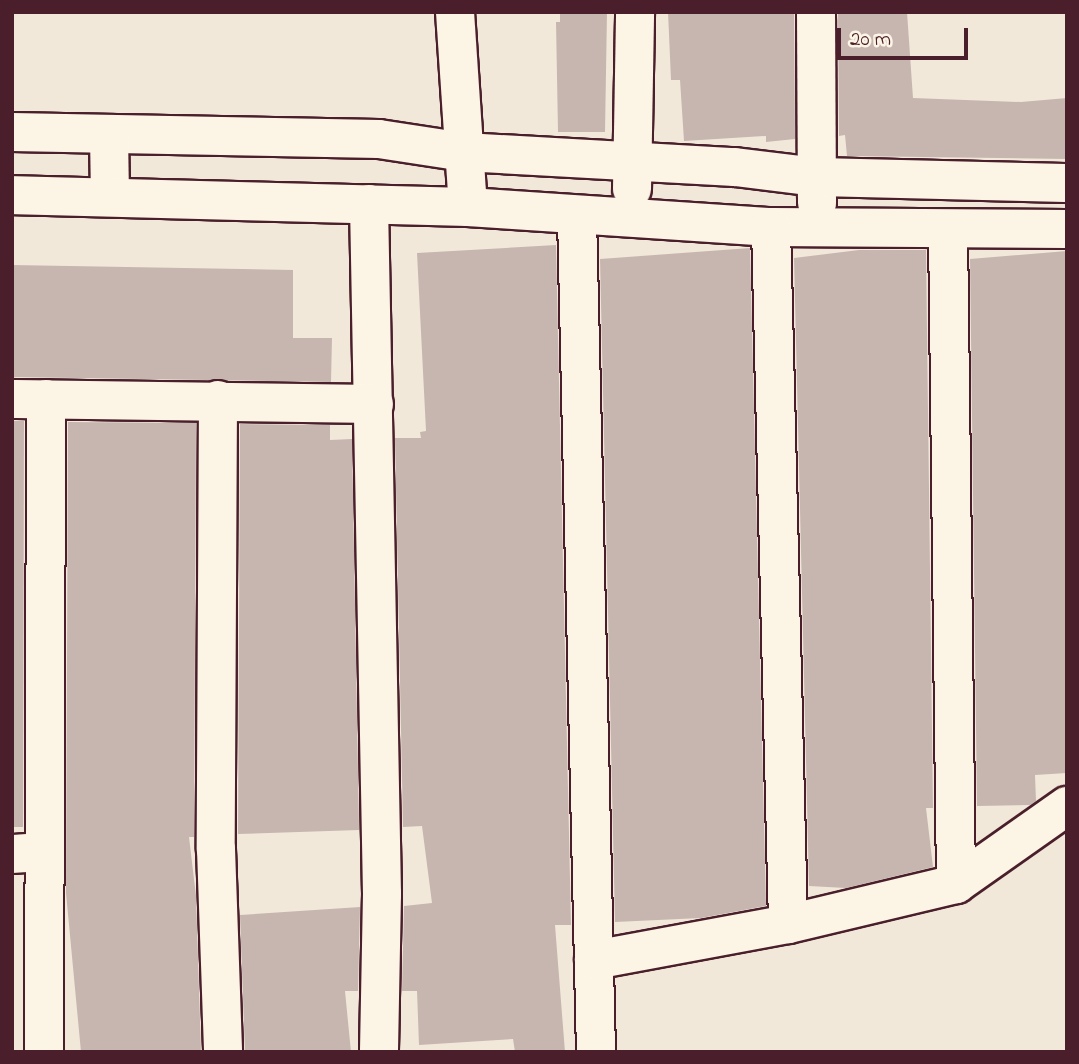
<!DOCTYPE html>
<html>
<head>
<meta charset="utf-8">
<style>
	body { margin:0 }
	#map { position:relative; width:1079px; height:1064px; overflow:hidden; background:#f1e8da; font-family:"Indie Flower",sans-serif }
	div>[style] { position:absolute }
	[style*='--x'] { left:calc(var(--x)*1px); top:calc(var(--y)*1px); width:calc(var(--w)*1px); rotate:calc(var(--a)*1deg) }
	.building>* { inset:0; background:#c7b6af }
	.roads { filter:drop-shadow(2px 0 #4a1f2b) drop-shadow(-2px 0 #4a1f2b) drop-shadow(0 2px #4a1f2b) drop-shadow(0 -2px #4a1f2b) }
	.street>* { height:38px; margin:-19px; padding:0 19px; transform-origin:19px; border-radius:19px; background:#fcf5e5 }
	span { translate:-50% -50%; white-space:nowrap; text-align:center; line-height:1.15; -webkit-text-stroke:6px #fcf5e5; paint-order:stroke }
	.frame { position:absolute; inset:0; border:14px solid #4a1f2b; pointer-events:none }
	.scale { position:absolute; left:837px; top:28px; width:131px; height:32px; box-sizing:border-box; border:4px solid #4a1f2b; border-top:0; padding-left:9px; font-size:21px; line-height:24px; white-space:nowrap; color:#4a1f2b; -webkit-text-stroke:5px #fcf5e5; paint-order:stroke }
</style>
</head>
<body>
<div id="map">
	<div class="building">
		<i style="clip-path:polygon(560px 12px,607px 12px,605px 132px,558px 132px,556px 22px,560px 22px)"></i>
		<i style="clip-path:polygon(668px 12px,794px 12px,795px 139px,766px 142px,766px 136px,684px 141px,680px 80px,671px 80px)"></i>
		<i style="clip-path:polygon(838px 12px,907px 12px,913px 98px,1021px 102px,1067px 98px,1067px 159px,847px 156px,845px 135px,839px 136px)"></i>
		<i style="clip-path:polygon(556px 245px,571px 925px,555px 925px,565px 1052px,515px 1052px,513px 1039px,419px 1045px,417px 991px,402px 991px,404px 906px,432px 903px,422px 826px,403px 827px,395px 438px,421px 438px,420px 432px,426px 431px,417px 253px)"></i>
		<i style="clip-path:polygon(750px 248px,766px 906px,701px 918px,615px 922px,600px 259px)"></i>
		<i style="clip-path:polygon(859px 250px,926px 250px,933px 808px,926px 808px,933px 867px,846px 888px,809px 886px,794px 258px)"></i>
		<i style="clip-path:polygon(1067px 251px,1067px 773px,1035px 775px,1036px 801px,1030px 805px,977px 806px,970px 259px)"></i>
		<i style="clip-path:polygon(12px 265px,293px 270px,293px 338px,332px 338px,331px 382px,12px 377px)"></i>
		<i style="clip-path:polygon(12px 421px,24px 421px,23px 827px,12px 827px)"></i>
		<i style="clip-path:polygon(68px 422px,196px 423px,194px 837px,189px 837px,196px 896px,201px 1052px,81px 1052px,66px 893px)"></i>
		<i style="clip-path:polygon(240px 424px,330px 425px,330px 440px,352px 439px,359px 830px,238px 834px)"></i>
		<i style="clip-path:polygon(360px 907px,358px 991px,345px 991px,351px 1052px,245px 1052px,240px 915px)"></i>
	</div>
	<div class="roads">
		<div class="street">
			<i style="--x:455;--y:12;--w:195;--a:86.2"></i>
			<i style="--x:816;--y:12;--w:191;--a:89.7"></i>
			<i style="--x:12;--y:132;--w:367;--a:1.1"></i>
			<i style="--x:379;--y:139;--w:86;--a:8.7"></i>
			<i style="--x:464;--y:152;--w:271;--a:3.2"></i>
			<i style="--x:735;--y:167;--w:83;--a:7"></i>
			<i style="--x:817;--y:177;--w:250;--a:1.4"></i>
			<i style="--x:109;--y:134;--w:63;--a:89.1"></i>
			<i style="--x:632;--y:189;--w:177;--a:-89"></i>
			<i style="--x:12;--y:195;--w:456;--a:1.5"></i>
			<i style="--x:468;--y:207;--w:304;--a:3.8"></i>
			<i style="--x:771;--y:227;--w:296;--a:0.4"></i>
			<i style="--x:369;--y:204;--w:690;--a:88.92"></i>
			<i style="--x:382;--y:894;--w:158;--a:91.1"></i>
			<i style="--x:577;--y:216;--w:836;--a:88.7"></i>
			<i style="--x:771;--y:227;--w:697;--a:88.6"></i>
			<i style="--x:948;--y:229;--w:655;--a:89.3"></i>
			<i style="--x:12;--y:399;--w:362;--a:0.8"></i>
			<i style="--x:218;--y:400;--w:449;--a:90.3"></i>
			<i style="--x:216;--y:849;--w:203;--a:88"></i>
			<i style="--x:12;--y:854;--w:32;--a:-4"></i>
			<i style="--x:594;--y:960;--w:197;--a:-10.5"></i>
			<i style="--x:788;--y:924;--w:173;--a:-13.4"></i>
			<i style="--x:956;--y:884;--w:136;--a:-35.1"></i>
			<i style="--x:44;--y:1052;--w:653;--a:-89.82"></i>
		</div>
	</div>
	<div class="frame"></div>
	<div class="scale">20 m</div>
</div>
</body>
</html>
